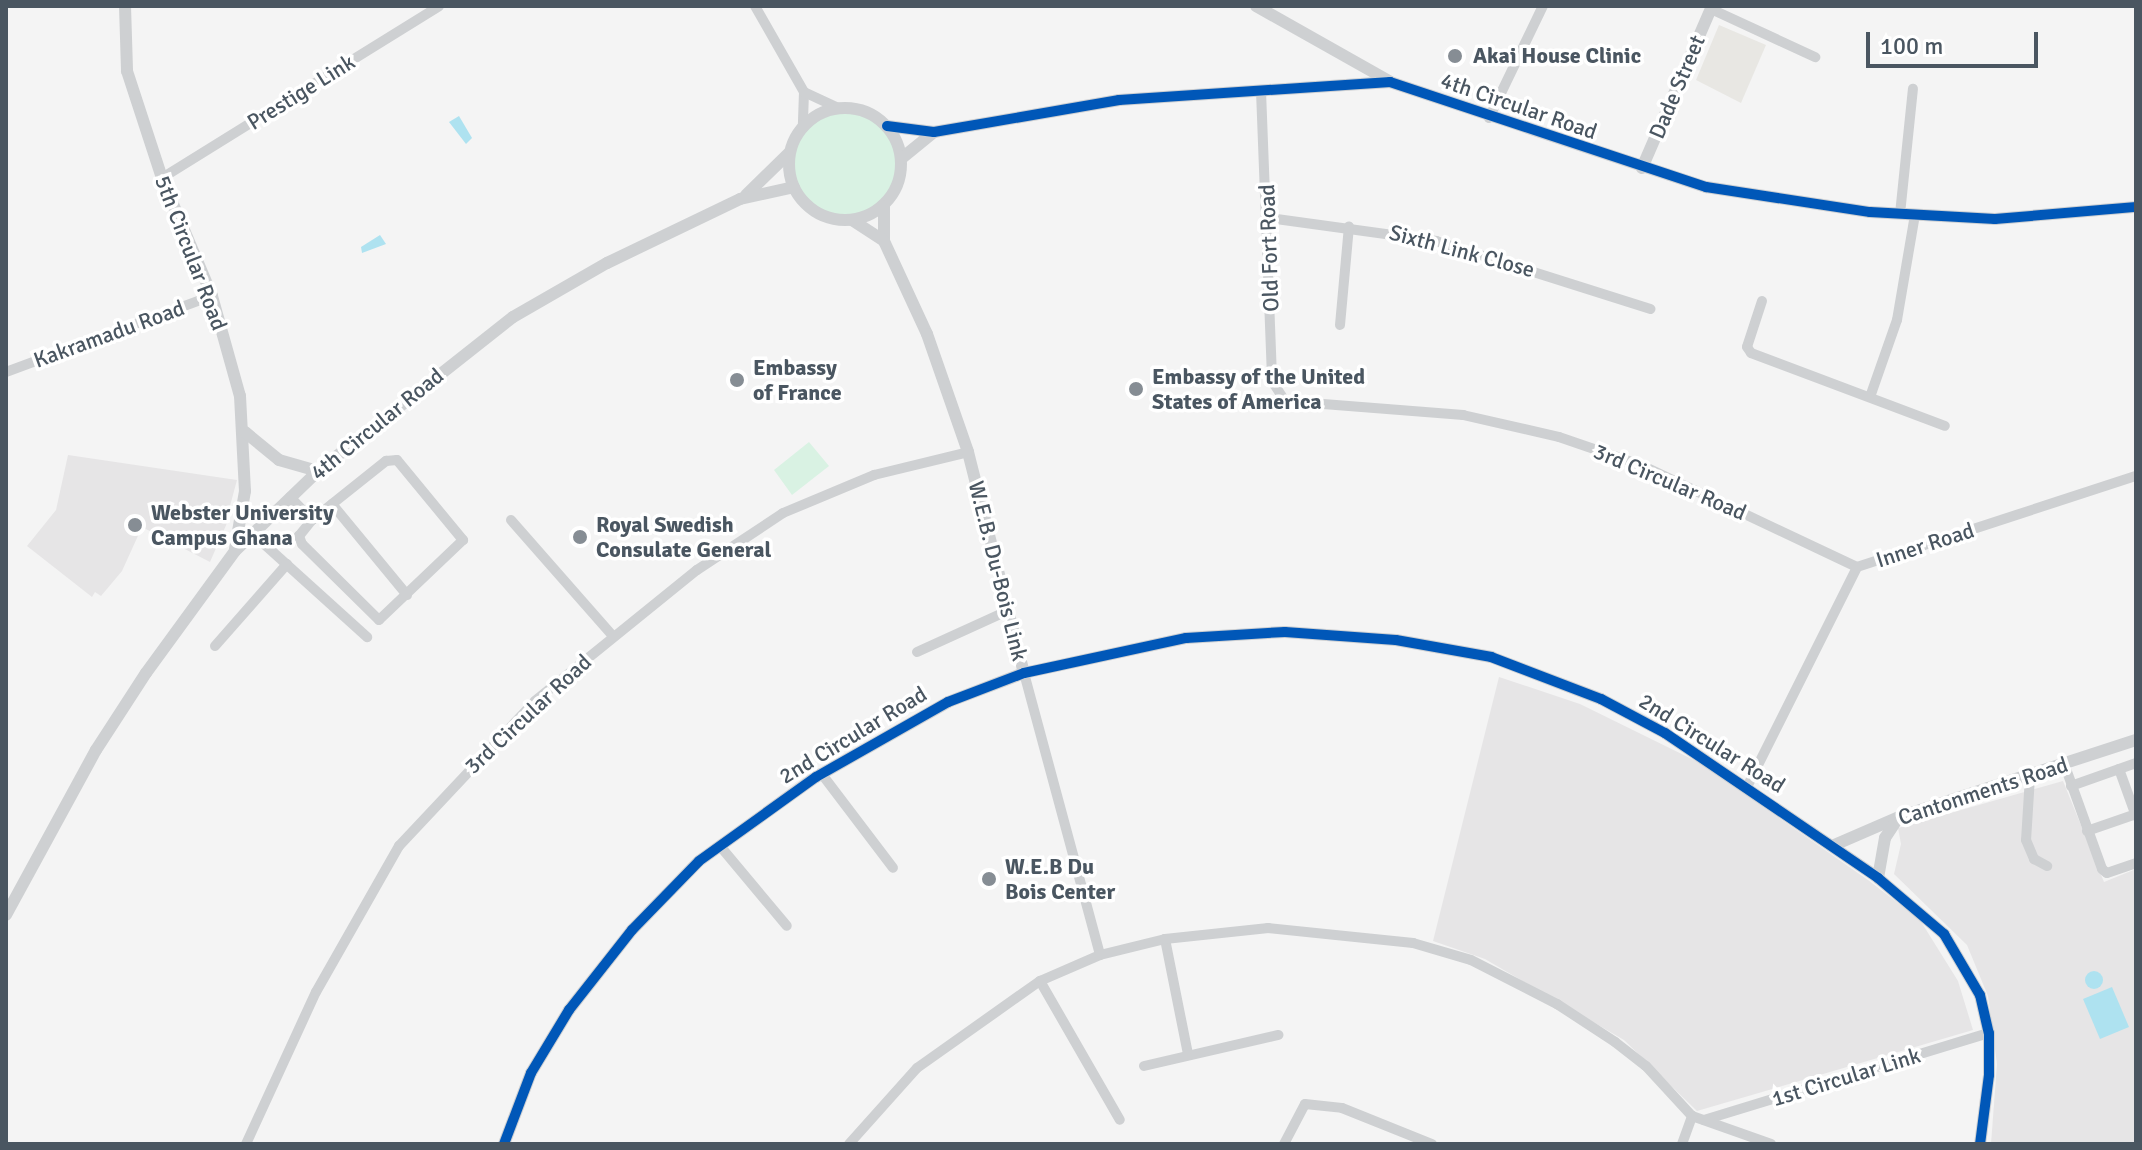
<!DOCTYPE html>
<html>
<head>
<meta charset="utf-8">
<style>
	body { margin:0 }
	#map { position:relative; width:2142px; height:1150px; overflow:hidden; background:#f4f4f4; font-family:Signika,sans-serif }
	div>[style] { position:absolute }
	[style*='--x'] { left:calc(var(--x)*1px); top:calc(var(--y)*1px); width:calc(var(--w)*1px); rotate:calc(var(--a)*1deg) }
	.commercial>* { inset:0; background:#e8e7e3 }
	.education>* { inset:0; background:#e6e5e6 }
	.green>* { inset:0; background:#d9f2e3 }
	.round { border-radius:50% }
	.water>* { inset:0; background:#aee2f0 }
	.minor>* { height:10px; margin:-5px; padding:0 5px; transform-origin:5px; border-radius:5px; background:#ced0d2 }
	.tertiary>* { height:12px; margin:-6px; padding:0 6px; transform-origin:6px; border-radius:6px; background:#ced0d2 }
	.tertiary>.ring { margin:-6px; padding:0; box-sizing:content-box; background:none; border:12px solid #ced0d2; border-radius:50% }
	.cycleway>* { height:10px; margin:-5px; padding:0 5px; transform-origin:5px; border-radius:5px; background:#0057b8 }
	.dots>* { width:22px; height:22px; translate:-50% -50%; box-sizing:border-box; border:4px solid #fff; border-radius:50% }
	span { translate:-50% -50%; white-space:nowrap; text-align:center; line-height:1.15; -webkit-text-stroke:7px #fff; paint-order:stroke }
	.poi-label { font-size:22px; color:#4a5661; font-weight:700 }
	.left { translate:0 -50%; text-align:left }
	.street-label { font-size:22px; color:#4a5661 }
	.frame { position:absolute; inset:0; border:8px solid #4a5661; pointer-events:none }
	.scale { position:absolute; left:1866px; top:32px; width:172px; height:36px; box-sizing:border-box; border:4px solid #4a5661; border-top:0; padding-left:10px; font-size:24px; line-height:28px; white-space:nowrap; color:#4a5661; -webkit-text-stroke:6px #fff; paint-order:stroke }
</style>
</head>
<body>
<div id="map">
	<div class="commercial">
		<i style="clip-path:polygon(1719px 25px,1766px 45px,1741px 103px,1696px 80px)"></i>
	</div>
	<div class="education">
		<i style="clip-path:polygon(68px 455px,237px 480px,230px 506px,218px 508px,217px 518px,227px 523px,210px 562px,142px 527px,122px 571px,101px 596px,95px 592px,92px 597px,27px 546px,56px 510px)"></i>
		<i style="clip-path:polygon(1499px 677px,1580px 704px,1700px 763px,1868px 880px,1920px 920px,1958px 981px,1973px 1030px,1697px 1111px,1624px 1040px,1485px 959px,1433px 941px)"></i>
		<i style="clip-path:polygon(2063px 781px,2104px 882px,2136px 869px,2136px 1144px,1991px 1144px,1997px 1064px,1988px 996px,1967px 945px,1894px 874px,1901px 844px,1898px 828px)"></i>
	</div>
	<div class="green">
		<i class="round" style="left:792px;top:112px;width:104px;height:104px"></i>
		<i style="clip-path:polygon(809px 442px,829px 466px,792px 495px,774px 470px)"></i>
	</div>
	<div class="water">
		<i style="clip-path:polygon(459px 116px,472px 138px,466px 144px,449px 122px)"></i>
		<i style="clip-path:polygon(380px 235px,386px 244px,362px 253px,361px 247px)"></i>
		<i class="round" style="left:2085px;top:971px;width:18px;height:18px"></i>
		<i style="clip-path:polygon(2112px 987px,2129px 1027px,2100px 1039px,2083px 999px)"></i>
	</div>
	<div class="minor">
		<i style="--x:755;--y:6;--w:99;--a:60.3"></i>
		<i style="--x:804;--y:92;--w:34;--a:92"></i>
		<i style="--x:1711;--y:9;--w:115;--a:24.8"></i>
		<i style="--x:1261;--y:91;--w:290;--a:87.8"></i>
		<i style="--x:1272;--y:381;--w:24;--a:57"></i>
		<i style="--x:1285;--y:401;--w:179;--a:4.5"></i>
		<i style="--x:1463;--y:415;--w:98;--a:12.9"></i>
		<i style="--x:1559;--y:437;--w:87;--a:18.9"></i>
		<i style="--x:1641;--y:465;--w:239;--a:25.3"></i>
		<i style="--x:804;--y:92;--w:38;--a:25"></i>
		<i style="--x:1489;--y:118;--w:124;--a:-64.3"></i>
		<i style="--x:162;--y:178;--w:326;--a:-31.8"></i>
		<i style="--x:1900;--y:214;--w:126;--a:-84.1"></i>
		<i style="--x:1269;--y:218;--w:169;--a:7.8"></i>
		<i style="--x:1436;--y:241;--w:225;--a:17.6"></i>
		<i style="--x:1762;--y:301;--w:48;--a:108.1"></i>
		<i style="--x:1747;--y:347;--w:7;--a:56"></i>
		<i style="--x:1751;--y:353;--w:207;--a:20.6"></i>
		<i style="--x:1340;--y:325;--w:99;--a:-84.8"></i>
		<i style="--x:6;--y:372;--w:220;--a:-20.3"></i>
		<i style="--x:1870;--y:397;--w:82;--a:-70.7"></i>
		<i style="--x:1897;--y:320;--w:107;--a:-80.3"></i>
		<i style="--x:290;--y:497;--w:32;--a:46"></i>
		<i style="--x:312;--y:520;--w:95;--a:-38.6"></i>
		<i style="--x:386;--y:461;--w:11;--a:-5"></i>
		<i style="--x:397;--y:460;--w:104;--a:50.5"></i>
		<i style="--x:463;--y:540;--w:116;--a:136.4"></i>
		<i style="--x:379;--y:620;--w:108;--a:-135.4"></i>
		<i style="--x:302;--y:544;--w:9;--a:-111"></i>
		<i style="--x:299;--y:536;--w:21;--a:-51"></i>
		<i style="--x:332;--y:504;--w:118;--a:50.5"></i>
		<i style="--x:511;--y:520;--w:154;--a:48.7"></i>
		<i style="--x:253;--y:534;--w:154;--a:42.1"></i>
		<i style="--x:215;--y:646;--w:109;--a:-48.7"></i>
		<i style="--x:917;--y:652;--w:99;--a:-24.5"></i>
		<i style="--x:1024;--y:673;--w:292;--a:74.9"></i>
		<i style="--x:2065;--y:766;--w:109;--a:70.2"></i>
		<i style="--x:2102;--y:869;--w:6;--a:39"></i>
		<i style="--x:2107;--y:873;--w:31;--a:-19"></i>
		<i style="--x:2119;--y:769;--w:50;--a:70.1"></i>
		<i style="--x:821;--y:773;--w:119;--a:52.8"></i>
		<i style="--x:2030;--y:777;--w:63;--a:93.6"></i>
		<i style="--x:2026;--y:840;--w:21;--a:67"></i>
		<i style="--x:2034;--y:859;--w:15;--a:28"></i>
		<i style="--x:2071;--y:786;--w:69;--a:-19.5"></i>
		<i style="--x:1747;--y:787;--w:246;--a:-63.4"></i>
		<i style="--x:1857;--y:567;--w:293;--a:-18.1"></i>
		<i style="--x:2087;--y:831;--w:52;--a:-19.1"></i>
		<i style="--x:720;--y:846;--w:104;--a:50.1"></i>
		<i style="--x:1165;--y:939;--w:117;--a:78.7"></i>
		<i style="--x:1040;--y:981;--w:160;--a:60.1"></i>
		<i style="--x:1144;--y:1066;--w:138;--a:-13"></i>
		<i style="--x:1704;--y:1120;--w:298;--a:-17"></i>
		<i style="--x:246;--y:1144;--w:167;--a:-65.3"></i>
		<i style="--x:316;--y:992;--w:168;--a:-60.4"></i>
		<i style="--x:399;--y:846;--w:199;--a:-46.8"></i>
		<i style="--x:535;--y:701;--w:208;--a:-39"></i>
		<i style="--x:697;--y:570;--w:103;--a:-33.5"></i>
		<i style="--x:783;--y:513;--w:99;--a:-22.7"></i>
		<i style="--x:874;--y:475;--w:97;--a:-13.7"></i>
		<i style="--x:849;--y:1144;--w:102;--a:-48.2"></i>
		<i style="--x:917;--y:1068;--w:151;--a:-35.3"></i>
		<i style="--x:1040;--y:981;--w:65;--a:-23.4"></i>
		<i style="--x:1100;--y:955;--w:67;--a:-13.8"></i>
		<i style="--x:1165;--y:939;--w:104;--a:-6.1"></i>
		<i style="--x:1268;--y:928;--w:146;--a:5.9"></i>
		<i style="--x:1413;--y:943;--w:60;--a:16.3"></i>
		<i style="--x:1471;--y:960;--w:97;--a:27.1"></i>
		<i style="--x:1557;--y:1004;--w:69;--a:33.2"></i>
		<i style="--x:1615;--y:1042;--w:39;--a:38"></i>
		<i style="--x:1646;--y:1066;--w:68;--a:47.4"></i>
		<i style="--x:1692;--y:1116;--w:84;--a:19.5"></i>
		<i style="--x:1284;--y:1144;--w:45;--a:-62.3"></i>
		<i style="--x:1305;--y:1104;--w:37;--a:6"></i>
		<i style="--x:1342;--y:1108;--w:97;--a:21.8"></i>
		<i style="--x:1682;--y:1144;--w:30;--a:-70"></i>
	</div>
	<div class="tertiary">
		<i style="--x:125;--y:6;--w:65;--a:88.2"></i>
		<i style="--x:127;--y:71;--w:113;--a:71.9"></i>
		<i style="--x:162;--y:178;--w:128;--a:67"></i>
		<i style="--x:212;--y:296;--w:104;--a:74.4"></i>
		<i style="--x:240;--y:396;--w:95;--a:87"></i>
		<i style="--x:245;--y:491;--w:59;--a:99.8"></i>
		<i style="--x:1256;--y:6;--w:153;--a:29.4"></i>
		<i class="ring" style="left:789px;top:108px;width:100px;height:100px"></i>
		<i style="--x:887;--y:126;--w:47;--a:7.3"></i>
		<i style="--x:934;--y:132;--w:188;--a:-9.8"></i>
		<i style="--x:1119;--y:100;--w:272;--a:-3.8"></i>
		<i style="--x:1390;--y:82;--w:333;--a:18.4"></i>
		<i style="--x:1706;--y:187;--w:166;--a:8.7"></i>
		<i style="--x:1870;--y:212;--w:125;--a:3.2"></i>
		<i style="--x:1995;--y:219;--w:142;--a:-4.9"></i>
		<i style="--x:902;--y:158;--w:41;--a:-39.1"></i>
		<i style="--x:1642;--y:168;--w:176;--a:-66.6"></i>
		<i style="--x:746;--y:195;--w:60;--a:-44.3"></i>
		<i style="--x:884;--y:206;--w:35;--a:90"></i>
		<i style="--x:884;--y:241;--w:102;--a:65.2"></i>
		<i style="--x:927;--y:334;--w:125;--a:70.8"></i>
		<i style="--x:968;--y:452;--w:228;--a:75.8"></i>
		<i style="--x:852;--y:220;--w:38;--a:33"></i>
		<i style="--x:245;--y:432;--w:44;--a:39.5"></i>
		<i style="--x:279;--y:460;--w:41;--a:15.8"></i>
		<i style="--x:1832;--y:846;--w:73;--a:-23.4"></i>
		<i style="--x:1899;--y:817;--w:249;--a:-18"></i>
		<i style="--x:1878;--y:878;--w:41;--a:-80.1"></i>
		<i style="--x:1885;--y:838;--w:24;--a:-57"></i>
		<i style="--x:6;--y:915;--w:188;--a:-61.4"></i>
		<i style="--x:96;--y:750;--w:92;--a:-57"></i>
		<i style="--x:146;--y:673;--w:151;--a:-53.9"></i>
		<i style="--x:235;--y:551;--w:115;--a:-43.9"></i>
		<i style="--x:318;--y:471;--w:248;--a:-38.3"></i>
		<i style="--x:513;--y:317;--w:108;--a:-29.9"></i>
		<i style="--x:607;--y:263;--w:148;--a:-25.7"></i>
		<i style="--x:740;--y:199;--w:55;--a:-12.5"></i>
		<i style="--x:504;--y:1144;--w:76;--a:-69.2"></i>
		<i style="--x:531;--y:1073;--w:74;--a:-58.9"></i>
		<i style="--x:569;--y:1010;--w:102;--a:-51.8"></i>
		<i style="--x:632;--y:930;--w:96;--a:-45.8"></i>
		<i style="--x:699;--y:861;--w:144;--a:-35.7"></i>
		<i style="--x:816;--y:777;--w:152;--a:-29.6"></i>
		<i style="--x:948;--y:702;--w:81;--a:-20.9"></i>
		<i style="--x:1024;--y:673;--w:166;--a:-12.2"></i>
		<i style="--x:1186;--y:638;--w:99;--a:-3.5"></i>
		<i style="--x:1285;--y:632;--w:111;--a:4.1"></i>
		<i style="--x:1396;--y:640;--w:97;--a:10.1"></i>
		<i style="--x:1491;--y:657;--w:118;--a:20.9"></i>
		<i style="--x:1601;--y:699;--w:72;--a:28"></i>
		<i style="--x:1665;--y:733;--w:258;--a:34.2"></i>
		<i style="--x:1878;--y:878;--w:87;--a:40.3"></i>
		<i style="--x:1944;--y:934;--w:71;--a:59.5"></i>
		<i style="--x:1980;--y:995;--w:39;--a:77"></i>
		<i style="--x:1989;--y:1033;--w:42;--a:90"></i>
		<i style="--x:1989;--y:1075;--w:70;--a:97.4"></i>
	</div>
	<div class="cycleway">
		<i style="--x:887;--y:126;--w:47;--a:7.3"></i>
		<i style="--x:934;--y:132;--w:188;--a:-9.8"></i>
		<i style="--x:1119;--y:100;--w:272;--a:-3.8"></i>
		<i style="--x:1390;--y:82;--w:333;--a:18.4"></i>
		<i style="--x:1706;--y:187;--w:166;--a:8.7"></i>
		<i style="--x:1870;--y:212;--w:125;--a:3.2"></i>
		<i style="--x:1995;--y:219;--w:142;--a:-4.9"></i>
		<i style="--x:504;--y:1144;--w:76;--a:-69.2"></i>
		<i style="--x:531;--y:1073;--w:74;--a:-58.9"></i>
		<i style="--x:569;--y:1010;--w:102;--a:-51.8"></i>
		<i style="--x:632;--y:930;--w:96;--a:-45.8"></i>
		<i style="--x:699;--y:861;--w:144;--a:-35.7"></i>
		<i style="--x:816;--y:777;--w:152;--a:-29.6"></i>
		<i style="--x:948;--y:702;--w:81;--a:-20.9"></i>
		<i style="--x:1024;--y:673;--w:166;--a:-12.2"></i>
		<i style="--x:1186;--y:638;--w:99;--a:-3.5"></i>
		<i style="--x:1285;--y:632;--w:111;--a:4.1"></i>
		<i style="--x:1396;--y:640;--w:97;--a:10.1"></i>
		<i style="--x:1491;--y:657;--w:118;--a:20.9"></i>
		<i style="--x:1601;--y:699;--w:72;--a:28"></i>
		<i style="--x:1665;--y:733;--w:258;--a:34.2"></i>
		<i style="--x:1878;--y:878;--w:87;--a:40.3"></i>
		<i style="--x:1944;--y:934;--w:71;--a:59.5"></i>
		<i style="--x:1980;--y:995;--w:39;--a:77"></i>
		<i style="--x:1989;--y:1033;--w:42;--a:90"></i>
		<i style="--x:1989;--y:1075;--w:70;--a:97.4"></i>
	</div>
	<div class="dots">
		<i style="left:1455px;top:56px;background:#868d94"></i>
		<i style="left:737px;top:380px;background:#868d94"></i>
		<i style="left:1136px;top:389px;background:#868d94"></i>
		<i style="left:135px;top:525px;background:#868d94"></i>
		<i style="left:580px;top:537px;background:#868d94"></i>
		<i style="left:989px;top:879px;background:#868d94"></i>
	</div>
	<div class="poi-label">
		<span class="left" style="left:1473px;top:56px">Akai House Clinic</span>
		<span class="left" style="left:753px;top:380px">Embassy<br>of France</span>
		<span class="left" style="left:1152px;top:389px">Embassy of the United<br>States of America</span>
		<span class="left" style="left:151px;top:525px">Webster University<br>Campus Ghana</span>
		<span class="left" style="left:596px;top:537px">Royal Swedish<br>Consulate General</span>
		<span class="left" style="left:1005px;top:879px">W.E.B Du<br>Bois Center</span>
	</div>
	<div class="street-label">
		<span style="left:1677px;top:87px;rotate:-67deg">Dade Street</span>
		<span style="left:301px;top:92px;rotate:-32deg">Prestige Link</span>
		<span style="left:1519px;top:106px;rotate:19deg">4th Circular Road</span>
		<span style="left:1269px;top:248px;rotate:-92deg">Old Fort Road</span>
		<span style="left:1462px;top:251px;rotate:15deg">Sixth Link Close</span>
		<span style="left:191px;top:253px;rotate:69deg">5th Circular Road</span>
		<span style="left:109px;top:334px;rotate:-20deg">Kakramadu Road</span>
		<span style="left:377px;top:424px;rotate:-39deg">4th Circular Road</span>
		<span style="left:1670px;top:482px;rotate:23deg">3rd Circular Road</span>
		<span style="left:1925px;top:545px;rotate:-18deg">Inner Road</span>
		<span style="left:998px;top:571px;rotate:76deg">W.E.B. Du-Bois Link</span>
		<span style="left:528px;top:714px;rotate:-43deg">3rd Circular Road</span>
		<span style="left:853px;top:735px;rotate:-31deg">2nd Circular Road</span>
		<span style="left:1712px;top:743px;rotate:32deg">2nd Circular Road</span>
		<span style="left:1983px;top:791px;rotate:-18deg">Cantonments Road</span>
		<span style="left:1846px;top:1077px;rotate:-17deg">1st Circular Link</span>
	</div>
	<div class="frame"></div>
	<div class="scale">100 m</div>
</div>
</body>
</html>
